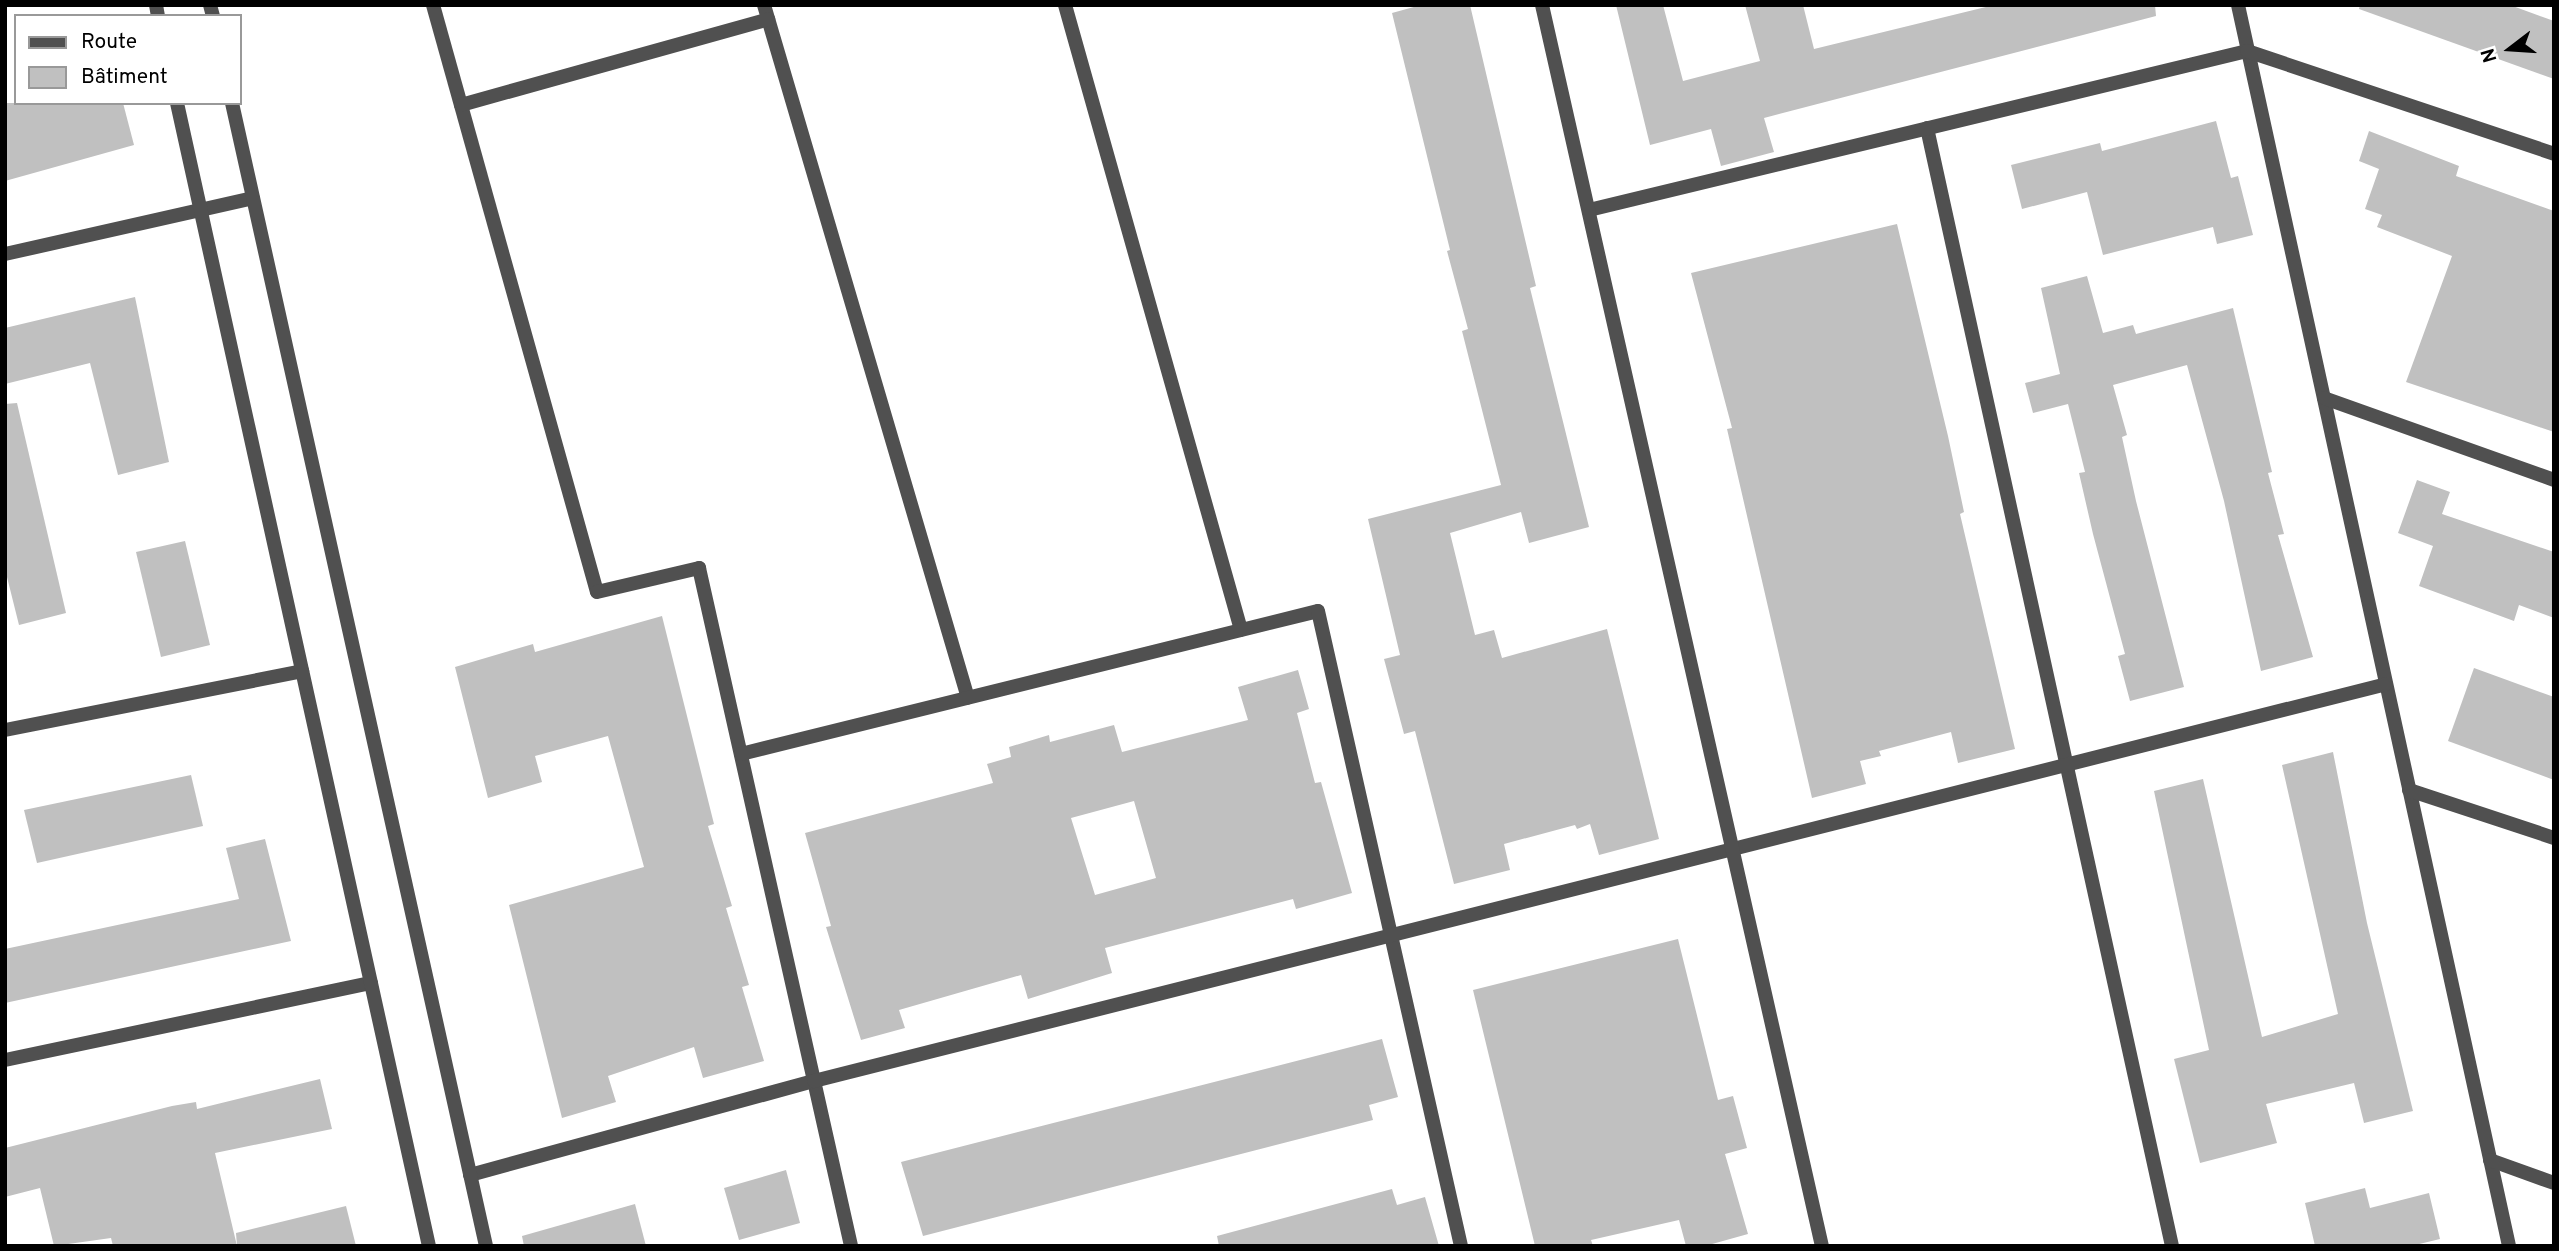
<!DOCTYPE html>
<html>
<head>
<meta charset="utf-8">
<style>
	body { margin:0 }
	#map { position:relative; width:2559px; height:1251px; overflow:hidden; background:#fff; font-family:Overpass,sans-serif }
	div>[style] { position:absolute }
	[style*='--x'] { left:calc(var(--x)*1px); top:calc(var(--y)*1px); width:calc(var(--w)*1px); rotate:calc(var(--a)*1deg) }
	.building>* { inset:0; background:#c0c0c0 }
	.minor>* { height:14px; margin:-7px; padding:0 7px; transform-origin:7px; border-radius:7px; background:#505050 }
	.tertiary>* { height:14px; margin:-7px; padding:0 7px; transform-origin:7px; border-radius:7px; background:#505050 }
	span { translate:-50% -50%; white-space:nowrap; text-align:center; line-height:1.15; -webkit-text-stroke:5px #fff; paint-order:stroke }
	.frame { position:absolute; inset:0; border:7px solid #000; pointer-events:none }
	.legend { position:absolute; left:14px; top:14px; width:228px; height:91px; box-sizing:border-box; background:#fff; border:2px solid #999; margin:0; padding:9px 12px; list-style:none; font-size:21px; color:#000 }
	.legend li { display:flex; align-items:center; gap:14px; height:35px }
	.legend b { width:35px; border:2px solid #999 }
	.north { position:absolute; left:2475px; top:14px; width:70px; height:70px; -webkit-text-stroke:5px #fff; paint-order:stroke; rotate:253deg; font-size:19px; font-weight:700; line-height:28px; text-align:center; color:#000 }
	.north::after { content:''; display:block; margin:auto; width:24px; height:32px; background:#000; clip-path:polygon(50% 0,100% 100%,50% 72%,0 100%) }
</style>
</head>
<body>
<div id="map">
	<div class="building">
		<i style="clip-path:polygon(1421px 5px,1470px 5px,1536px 286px,1530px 288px,1589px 527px,1529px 543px,1521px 512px,1450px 533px,1475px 635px,1494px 630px,1502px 658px,1607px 629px,1659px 839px,1599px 855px,1590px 824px,1577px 829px,1575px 825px,1504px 844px,1510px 870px,1454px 884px,1415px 731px,1404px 734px,1384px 659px,1400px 655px,1368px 519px,1501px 485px,1462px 331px,1468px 329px,1447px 251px,1450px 250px,1392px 13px)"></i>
		<i style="clip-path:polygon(1616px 5px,1663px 5px,1683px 81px,1760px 61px,1745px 5px,1803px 5px,1814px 49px,1994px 5px,2155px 5px,2156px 16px,1764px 118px,1774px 152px,1721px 166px,1711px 129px,1650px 145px)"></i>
		<i style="clip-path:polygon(2360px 5px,2510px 5px,2554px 21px,2554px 79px,2359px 9px)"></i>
		<i style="clip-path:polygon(5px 103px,123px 103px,134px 145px,5px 181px)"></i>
		<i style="clip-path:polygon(2216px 121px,2231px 178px,2238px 176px,2253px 235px,2217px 244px,2213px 227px,2103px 255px,2087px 192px,2022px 209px,2011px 165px,2100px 143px,2102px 151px)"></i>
		<i style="clip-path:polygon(2369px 131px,2459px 166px,2456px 176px,2554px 211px,2554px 432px,2406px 382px,2452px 256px,2377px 227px,2382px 215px,2365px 209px,2379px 169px,2359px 161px)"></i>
		<i style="clip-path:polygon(1897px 224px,1948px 436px,1964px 512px,1960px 514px,2015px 749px,1958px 763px,1951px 732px,1879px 751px,1881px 756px,1860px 761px,1866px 784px,1812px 798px,1727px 429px,1732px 428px,1691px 273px)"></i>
		<i style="clip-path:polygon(2087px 276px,2103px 333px,2133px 325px,2136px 334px,2233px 308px,2272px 472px,2268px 473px,2284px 534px,2278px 535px,2313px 657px,2261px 671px,2224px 501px,2187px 365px,2113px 385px,2127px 435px,2122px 437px,2136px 501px,2184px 687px,2130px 701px,2118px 656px,2125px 654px,2093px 534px,2079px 473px,2085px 472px,2068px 404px,2033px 413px,2025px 383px,2060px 374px,2041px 288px)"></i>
		<i style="clip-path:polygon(135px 297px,169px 462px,118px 475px,90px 363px,5px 384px,5px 328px)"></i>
		<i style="clip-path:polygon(17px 403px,66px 613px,19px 625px,5px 569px,5px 404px)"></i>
		<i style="clip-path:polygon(2417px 480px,2450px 492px,2442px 514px,2554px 552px,2554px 618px,2519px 605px,2514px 621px,2419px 586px,2433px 546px,2398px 533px)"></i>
		<i style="clip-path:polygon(185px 541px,210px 645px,161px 657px,136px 552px)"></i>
		<i style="clip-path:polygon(662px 616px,714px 824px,708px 826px,732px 906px,726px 908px,749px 985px,742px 987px,764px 1061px,703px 1078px,694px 1047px,608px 1076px,616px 1102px,562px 1118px,509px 905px,644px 867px,608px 736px,535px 756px,542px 782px,488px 798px,455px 667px,533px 644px,535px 652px)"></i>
		<i style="clip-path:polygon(2474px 668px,2554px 697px,2554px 780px,2448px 741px)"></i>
		<i style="clip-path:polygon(evenodd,1298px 670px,1309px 709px,1297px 713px,1315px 783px,1321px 782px,1352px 893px,1296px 909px,1293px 899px,1105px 948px,1112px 973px,1028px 999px,1021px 975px,899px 1010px,905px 1028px,861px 1040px,826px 927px,831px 926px,805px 833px,993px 783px,987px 764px,1011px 757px,1009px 747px,1049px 735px,1050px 742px,1114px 725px,1122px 752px,1248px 720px,1238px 687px,1298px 670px,1134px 801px,1156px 878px,1095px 895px,1071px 818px,1134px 801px)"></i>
		<i style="clip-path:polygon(2333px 752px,2367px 923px,2413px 1111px,2364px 1123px,2354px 1083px,2266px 1104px,2277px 1143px,2200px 1163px,2174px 1059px,2209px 1050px,2154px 791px,2203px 779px,2262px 1037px,2338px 1014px,2282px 765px)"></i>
		<i style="clip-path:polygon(191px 775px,203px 826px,37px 863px,24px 810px)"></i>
		<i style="clip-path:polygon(265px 839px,291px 941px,5px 1003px,5px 949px,239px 899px,226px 848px)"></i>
		<i style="clip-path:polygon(1678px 939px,1718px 1100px,1733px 1096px,1747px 1148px,1725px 1154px,1748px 1234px,1705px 1246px,1686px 1246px,1679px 1220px,1591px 1240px,1593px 1246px,1535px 1246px,1473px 990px)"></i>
		<i style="clip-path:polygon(1382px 1039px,1398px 1097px,1369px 1105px,1373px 1120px,923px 1236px,901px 1162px)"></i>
		<i style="clip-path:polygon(320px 1079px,332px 1129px,215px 1153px,237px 1246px,113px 1246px,111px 1238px,54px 1246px,40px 1188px,5px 1197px,5px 1148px,172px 1106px,196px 1102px,197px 1109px)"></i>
		<i style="clip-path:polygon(786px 1170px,800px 1223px,739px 1240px,724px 1188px)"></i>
		<i style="clip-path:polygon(2365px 1188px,2370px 1208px,2429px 1193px,2440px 1239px,2411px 1246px,2315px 1246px,2305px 1203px)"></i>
		<i style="clip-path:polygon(1392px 1189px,1397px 1205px,1425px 1197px,1439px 1246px,1219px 1246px,1217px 1236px)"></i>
		<i style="clip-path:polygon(635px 1204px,646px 1246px,524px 1246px,522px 1236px)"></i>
		<i style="clip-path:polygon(346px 1206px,356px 1246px,237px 1246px,236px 1233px)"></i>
	</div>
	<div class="minor">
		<i style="--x:433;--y:5;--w:609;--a:74.39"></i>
		<i style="--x:597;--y:592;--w:105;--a:-13.2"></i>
		<i style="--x:699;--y:568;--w:695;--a:77.36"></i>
		<i style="--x:764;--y:5;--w:722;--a:73.6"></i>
		<i style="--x:1065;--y:5;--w:649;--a:74.27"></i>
		<i style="--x:2238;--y:5;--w:1270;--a:77.68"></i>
		<i style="--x:461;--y:105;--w:319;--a:-15.6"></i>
		<i style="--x:1927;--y:128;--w:1145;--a:77.64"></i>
		<i style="--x:1589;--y:210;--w:677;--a:-13.58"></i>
		<i style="--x:2247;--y:51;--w:324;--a:18.5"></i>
		<i style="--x:5;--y:254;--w:254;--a:-12.7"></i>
		<i style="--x:2324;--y:398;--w:244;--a:19.6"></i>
		<i style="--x:5;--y:730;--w:303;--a:-11.2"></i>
		<i style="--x:741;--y:754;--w:594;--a:-13.92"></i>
		<i style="--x:1318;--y:611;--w:651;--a:77.31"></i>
		<i style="--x:2409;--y:790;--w:153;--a:18.3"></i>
		<i style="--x:5;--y:1060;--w:374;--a:-11.9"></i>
		<i style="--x:2490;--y:1160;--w:68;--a:19.8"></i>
		<i style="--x:470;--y:1175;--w:357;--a:-15.3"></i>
		<i style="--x:814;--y:1081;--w:1621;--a:-14.17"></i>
	</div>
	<div class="tertiary">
		<i style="--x:156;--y:5;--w:11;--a:80"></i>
		<i style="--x:210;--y:5;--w:11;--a:75"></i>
		<i style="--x:1542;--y:5;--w:1272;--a:77.29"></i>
		<i style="--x:177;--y:103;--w:1170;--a:77.57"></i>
		<i style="--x:232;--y:103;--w:1171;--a:77.47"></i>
	</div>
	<div class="frame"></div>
	<ul class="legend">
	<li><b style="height:9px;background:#505050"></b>Route</li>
	<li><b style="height:19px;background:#c0c0c0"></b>Bâtiment</li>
	</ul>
	<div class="north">N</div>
</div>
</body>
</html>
